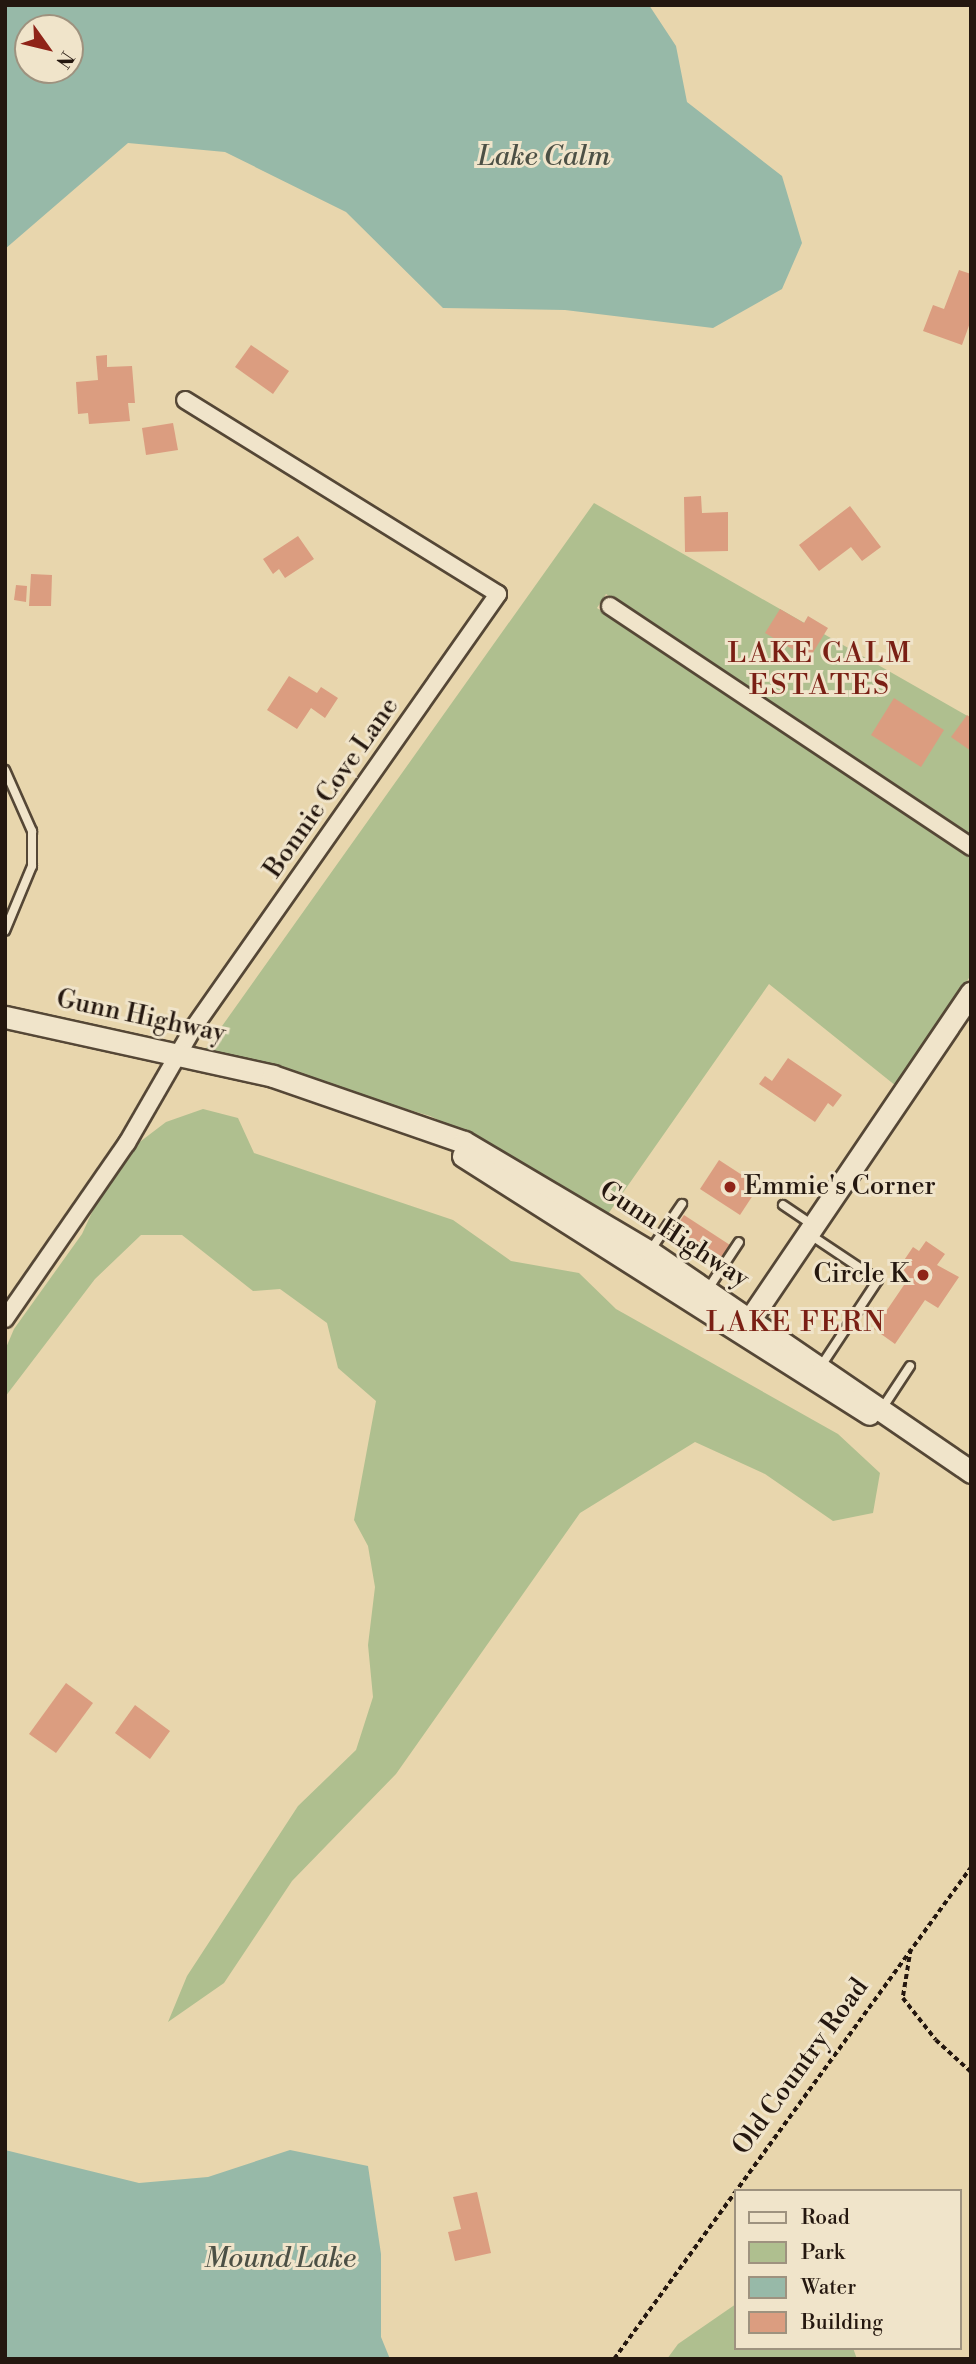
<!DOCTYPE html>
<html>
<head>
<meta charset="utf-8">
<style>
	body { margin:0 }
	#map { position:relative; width:976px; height:2364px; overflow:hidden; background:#e8d6ad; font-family:"Libre Bodoni",serif }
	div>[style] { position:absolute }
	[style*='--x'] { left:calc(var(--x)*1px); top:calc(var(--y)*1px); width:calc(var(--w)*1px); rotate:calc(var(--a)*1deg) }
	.green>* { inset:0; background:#afbf8f }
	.water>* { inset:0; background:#97b9a8 }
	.building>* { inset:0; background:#db9d80 }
	.path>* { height:3.5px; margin-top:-1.75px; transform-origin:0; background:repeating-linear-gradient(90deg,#24170f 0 5px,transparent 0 8.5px) }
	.roads { filter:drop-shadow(2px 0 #554736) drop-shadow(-2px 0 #554736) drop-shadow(0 2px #554736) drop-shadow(0 -2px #554736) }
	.lane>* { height:8px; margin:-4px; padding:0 4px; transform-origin:4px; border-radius:4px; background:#f0e4ca }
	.street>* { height:16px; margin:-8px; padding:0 8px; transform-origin:8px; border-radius:8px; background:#f0e4ca }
	.secondary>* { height:21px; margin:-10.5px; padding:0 10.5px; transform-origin:10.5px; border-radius:10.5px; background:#f0e4ca }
	.dots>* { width:19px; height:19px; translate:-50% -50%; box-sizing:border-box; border:4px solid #f0e4ca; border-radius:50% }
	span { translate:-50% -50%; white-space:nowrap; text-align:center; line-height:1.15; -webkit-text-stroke:6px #f0e4ca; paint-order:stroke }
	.street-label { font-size:26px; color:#24170f }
	.poi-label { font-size:26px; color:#24170f }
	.left { translate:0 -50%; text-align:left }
	.right { translate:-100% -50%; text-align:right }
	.water-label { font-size:28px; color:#4c5045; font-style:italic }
	.neighbourhood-label { font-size:28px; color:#7a1f14; letter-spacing:2px }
	.frame { position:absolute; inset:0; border:7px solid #24170f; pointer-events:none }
	.legend { position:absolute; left:734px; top:2189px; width:228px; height:161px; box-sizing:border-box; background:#f0e4ca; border:2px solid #9e927f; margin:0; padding:9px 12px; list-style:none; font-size:21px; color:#24170f }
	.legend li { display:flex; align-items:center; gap:14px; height:35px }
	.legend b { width:35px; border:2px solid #9e927f }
	.north { position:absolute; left:14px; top:14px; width:70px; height:70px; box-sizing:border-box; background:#f0e4ca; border:2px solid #9e927f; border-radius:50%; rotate:124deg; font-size:19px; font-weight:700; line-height:28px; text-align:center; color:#24170f }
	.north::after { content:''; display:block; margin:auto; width:24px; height:32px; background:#8f2418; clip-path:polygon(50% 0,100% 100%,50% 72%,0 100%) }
</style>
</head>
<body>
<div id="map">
	<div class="green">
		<i style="clip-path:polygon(594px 503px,971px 718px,971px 836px,606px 594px,597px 608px,971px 858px,971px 975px,896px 1086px,769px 984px,608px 1214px,502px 1151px,430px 1116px,205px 1050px)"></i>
		<i style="clip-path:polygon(203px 1109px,238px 1118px,254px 1153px,453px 1220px,511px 1261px,579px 1273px,616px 1309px,838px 1434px,880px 1473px,873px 1513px,833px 1521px,765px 1474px,695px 1442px,580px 1513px,396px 1774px,292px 1881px,224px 1983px,168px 2022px,187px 1976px,298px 1806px,356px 1750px,373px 1697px,368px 1645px,375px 1587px,368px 1546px,354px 1520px,376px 1401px,338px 1368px,327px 1323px,280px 1289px,253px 1291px,182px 1235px,141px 1235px,95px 1279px,5px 1397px,5px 1350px,14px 1329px,82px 1234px,116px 1160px,166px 1122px)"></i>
		<i style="clip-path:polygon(736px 2304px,736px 2348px,853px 2348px,857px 2359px,667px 2359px,678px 2344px)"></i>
	</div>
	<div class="water">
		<i style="clip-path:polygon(evenodd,5px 5px,649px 5px,676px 46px,687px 102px,782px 176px,802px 243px,782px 289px,713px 328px,565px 310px,443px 308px,346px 212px,225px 152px,128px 143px,5px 249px,5px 5px,28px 28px,70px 28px,70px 70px,28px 70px,28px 28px)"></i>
		<i style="clip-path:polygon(5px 2150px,139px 2183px,208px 2177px,290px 2150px,368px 2166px,381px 2254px,381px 2337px,390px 2359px,5px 2359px)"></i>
	</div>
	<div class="building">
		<i style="clip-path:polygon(959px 270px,971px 274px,971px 320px,962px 345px,923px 331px,933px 305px,944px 309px)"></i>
		<i style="clip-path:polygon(251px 345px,289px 371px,273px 394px,235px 367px)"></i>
		<i style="clip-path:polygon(107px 355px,107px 367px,132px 366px,135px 403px,128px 403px,130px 421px,89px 424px,88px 413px,78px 414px,76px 382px,98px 380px,96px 356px)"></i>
		<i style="clip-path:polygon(173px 423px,178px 450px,146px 455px,142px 428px)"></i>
		<i style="clip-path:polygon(701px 496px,702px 513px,728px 512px,728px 551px,685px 552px,684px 497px)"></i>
		<i style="clip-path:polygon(850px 506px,881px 547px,862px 561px,851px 547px,819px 571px,799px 545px)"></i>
		<i style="clip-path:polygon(298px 536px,314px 559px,285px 578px,279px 569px,273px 574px,263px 559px)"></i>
		<i style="clip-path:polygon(31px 574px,52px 575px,51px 606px,29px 606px)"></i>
		<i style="clip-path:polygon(16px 585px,27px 586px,26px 602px,14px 600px)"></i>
		<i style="clip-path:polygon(780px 609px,804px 623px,808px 616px,828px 628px,809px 659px,765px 633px)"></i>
		<i style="clip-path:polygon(289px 676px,317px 693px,321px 687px,338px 698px,325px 718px,311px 708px,297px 729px,267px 710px)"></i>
		<i style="clip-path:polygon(894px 698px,944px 730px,921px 767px,871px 735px)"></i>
		<i style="clip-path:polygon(967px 715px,971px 718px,971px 751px,951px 737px)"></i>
		<i style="clip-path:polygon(788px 1058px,842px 1095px,833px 1107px,828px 1103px,815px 1122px,759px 1084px,765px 1076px,772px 1081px)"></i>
		<i style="clip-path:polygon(719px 1160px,759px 1186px,740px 1215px,700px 1189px)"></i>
		<i style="clip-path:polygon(684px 1215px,730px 1245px,720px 1261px,673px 1231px)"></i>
		<i style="clip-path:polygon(926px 1241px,945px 1254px,937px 1265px,959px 1277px,938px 1308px,925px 1300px,895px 1344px,874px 1329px,904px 1285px,892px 1278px,913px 1247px,919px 1251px)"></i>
		<i style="clip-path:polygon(66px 1683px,93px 1703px,56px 1753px,29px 1734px)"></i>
		<i style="clip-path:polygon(135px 1705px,170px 1731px,150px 1759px,115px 1733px)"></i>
		<i style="clip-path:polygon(477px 2192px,491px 2253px,455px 2261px,448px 2232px,461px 2229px,453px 2197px)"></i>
	</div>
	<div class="path">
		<i style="--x:911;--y:1949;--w:50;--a:99.3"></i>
		<i style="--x:903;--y:1998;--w:53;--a:51.8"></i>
		<i style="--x:936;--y:2040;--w:47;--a:42.4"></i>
		<i style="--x:614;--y:2359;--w:608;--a:-54.03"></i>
	</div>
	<div class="roads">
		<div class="lane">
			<i style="--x:5;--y:770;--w:67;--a:66.1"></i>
			<i style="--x:32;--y:831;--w:35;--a:90"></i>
			<i style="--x:32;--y:866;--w:70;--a:112.6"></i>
			<i style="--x:783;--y:1205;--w:34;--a:34"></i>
			<i style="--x:809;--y:1234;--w:83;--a:33.7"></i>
			<i style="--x:878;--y:1280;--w:103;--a:123.5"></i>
			<i style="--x:650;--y:1251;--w:57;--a:-55.8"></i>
			<i style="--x:708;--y:1289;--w:56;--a:-56.6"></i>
			<i style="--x:883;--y:1407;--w:49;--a:-56.6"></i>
		</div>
		<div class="street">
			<i style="--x:610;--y:606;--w:434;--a:33.7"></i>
			<i style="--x:5;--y:1319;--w:214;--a:-55.3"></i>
			<i style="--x:127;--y:1143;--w:134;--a:-60"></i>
			<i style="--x:194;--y:1027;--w:529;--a:-54.93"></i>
			<i style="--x:498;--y:594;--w:368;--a:-148.2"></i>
		</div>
		<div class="secondary">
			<i style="--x:5;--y:1017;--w:274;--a:12.4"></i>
			<i style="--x:273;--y:1076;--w:202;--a:19.1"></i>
			<i style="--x:464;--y:1142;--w:216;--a:30.6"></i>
			<i style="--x:650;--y:1252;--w:389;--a:34.4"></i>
			<i style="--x:463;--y:1156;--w:481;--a:32.4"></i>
			<i style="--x:744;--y:1328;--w:405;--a:-55.9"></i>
		</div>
	</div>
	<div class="dots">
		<i style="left:730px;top:1187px;background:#8f2418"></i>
		<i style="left:923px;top:1275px;background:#8f2418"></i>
	</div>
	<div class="street-label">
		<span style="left:332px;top:788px;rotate:-55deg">Bonnie Cove Lane</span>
		<span style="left:141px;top:1017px;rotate:12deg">Gunn Highway</span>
		<span style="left:674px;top:1235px;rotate:33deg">Gunn Highway</span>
		<span style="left:801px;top:2067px;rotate:-54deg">Old Country Road</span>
	</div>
	<div class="poi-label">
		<span class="left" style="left:744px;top:1187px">Emmie's Corner</span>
		<span class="right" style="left:909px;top:1275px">Circle K</span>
	</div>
	<div class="water-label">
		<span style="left:544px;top:157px">Lake Calm</span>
		<span style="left:280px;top:2259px">Mound Lake</span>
	</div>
	<div class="neighbourhood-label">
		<span style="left:820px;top:670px">LAKE CALM<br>ESTATES</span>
		<span style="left:796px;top:1323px">LAKE FERN</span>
	</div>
	<div class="frame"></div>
	<ul class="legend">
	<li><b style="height:9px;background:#f0e4ca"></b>Road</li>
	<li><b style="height:19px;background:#afbf8f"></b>Park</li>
	<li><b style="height:19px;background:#97b9a8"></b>Water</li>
	<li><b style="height:19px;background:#db9d80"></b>Building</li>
	</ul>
	<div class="north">N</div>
</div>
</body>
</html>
